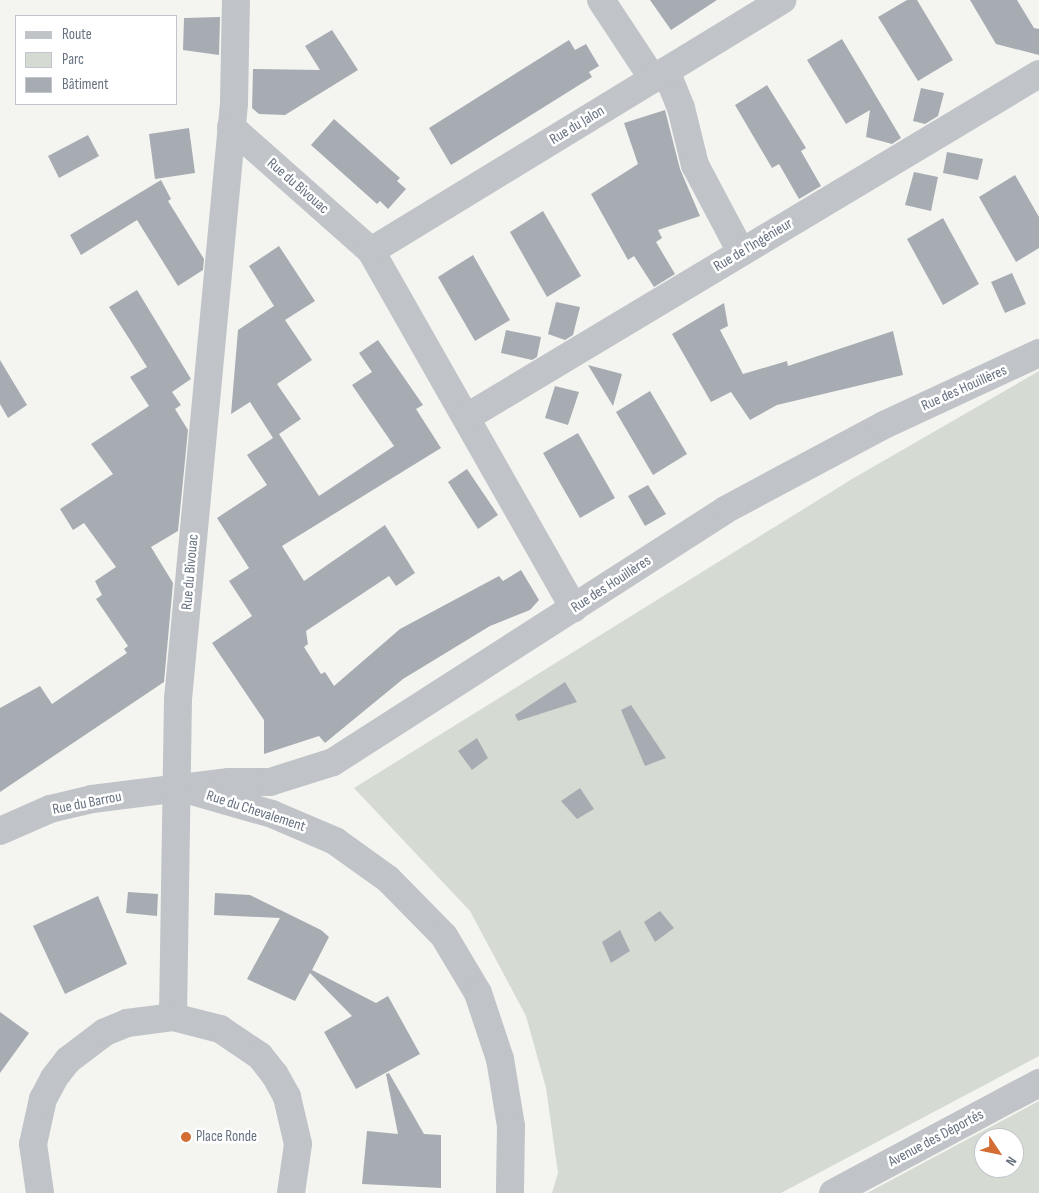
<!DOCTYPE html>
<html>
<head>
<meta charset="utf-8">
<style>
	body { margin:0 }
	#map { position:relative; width:1039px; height:1193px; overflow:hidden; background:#f4f5f1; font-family:"Sofia Sans Condensed",sans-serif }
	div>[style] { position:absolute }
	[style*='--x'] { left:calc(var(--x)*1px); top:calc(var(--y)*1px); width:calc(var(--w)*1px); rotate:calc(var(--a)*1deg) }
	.green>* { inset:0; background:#d5dbd3 }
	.building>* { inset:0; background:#a7acb3 }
	.minor>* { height:28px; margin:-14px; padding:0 14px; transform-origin:14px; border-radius:14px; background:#c0c3c7 }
	.tertiary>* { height:28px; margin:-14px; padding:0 14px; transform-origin:14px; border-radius:14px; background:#c0c3c7 }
	.dots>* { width:14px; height:14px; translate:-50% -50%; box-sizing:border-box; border:2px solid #fff; border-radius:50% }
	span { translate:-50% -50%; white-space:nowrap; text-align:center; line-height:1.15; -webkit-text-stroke:5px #fff; paint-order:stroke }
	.street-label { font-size:15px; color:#667180 }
	.poi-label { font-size:15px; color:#667180 }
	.left { translate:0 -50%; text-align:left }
	.legend { position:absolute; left:15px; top:15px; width:162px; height:90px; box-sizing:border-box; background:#fff; border:1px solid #c2c6cc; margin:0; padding:6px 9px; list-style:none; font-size:15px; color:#667180 }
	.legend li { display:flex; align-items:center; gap:10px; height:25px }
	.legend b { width:25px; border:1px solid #c2c6cc }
	.north { position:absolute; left:974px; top:1128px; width:50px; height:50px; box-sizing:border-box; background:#fff; border:1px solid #c2c6cc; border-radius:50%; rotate:124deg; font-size:14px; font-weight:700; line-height:20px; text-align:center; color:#667180 }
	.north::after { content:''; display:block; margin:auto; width:18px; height:22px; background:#d36d33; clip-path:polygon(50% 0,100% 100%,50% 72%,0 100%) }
</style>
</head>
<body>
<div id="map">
	<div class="green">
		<i style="clip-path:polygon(1039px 371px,1039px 1056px,781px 1193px,552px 1193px,558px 1173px,546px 1088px,526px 1016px,470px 911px,354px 788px,852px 479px)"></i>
		<i style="clip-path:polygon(evenodd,1039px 1101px,1039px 1193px,867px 1193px,1039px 1101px,984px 1138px,1014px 1138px,1014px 1168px,984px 1168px,984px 1138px)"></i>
	</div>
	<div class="building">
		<i style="clip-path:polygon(650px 0,717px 0,671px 30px)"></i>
		<i style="clip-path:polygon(907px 0,917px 0,953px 60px,918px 81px,878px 17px)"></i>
		<i style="clip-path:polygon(970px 0,1017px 0,1034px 28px,1039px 29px,1039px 55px,996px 44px)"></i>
		<i style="clip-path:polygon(220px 17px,219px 55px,183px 50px,184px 18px)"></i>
		<i style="clip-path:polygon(332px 30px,358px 70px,285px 115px,259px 114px,252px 108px,253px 69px,320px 70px,305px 46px)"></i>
		<i style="clip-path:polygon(842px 39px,901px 138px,892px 144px,866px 137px,870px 110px,846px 124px,807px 60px)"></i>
		<i style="clip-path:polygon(569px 40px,575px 50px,586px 44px,599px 66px,589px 72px,592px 77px,451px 165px,429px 128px)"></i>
		<i style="clip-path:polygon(767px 85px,806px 148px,801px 151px,821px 186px,799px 199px,779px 164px,772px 168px,735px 105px)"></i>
		<i style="clip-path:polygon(921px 88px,944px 93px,938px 116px,925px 124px,913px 121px)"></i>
		<i style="clip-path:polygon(665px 110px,680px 169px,700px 216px,658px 230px,662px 238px,656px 242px,675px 274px,654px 287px,634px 256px,628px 260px,591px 194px,638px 164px,624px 123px)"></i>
		<i style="clip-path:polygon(334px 119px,400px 178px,397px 181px,406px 189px,388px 209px,380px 201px,377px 204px,311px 145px)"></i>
		<i style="clip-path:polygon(189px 128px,195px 173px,155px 179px,149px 134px)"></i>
		<i style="clip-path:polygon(88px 135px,99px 156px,59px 178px,48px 156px)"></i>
		<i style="clip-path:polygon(947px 152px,983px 159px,978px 180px,943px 173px)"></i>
		<i style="clip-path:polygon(914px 172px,938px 177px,931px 211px,905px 205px)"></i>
		<i style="clip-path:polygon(1015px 175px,1039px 217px,1039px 248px,1016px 262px,979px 197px)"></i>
		<i style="clip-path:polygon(161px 180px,171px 199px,168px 201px,204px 259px,203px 270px,178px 286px,137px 220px,81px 255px,70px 235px)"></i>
		<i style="clip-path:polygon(543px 211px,581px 276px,547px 297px,510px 232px)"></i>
		<i style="clip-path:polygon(943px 218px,979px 284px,943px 305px,907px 239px)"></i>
		<i style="clip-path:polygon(279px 246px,315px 301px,285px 320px,312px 360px,277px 384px,301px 419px,279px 434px,319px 496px,394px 446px,352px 385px,372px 372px,359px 353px,378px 340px,423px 405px,416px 409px,441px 448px,282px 546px,304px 581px,385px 525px,415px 573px,396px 586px,389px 576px,306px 631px,308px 644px,304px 647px,321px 674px,325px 672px,334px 686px,400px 629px,499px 576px,503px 581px,521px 570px,539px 600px,530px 610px,490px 626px,403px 679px,325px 743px,319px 736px,264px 754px,264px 720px,212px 643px,252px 616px,229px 581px,249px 568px,217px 518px,267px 485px,247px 455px,273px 438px,250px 402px,231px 414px,238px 330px,274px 306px,249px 266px)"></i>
		<i style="clip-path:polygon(473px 255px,510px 320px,475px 341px,438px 277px)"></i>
		<i style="clip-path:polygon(1012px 273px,1026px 304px,1005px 313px,991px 282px)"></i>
		<i style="clip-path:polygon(137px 290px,191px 379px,172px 392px,181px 405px,175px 409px,188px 430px,178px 531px,151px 547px,173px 583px,164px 682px,0 792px,0 708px,40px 686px,52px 704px,127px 653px,124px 649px,128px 646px,96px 599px,102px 595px,95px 581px,116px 567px,84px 523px,73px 530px,60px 509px,113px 474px,91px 444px,149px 406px,130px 377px,147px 367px,109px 307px)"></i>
		<i style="clip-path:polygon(556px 302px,580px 307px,573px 335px,565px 340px,548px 334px)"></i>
		<i style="clip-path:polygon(724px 303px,728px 326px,720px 330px,743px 374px,787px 361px,788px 366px,893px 331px,903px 375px,777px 405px,750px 420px,731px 392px,711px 402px,672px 334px)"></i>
		<i style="clip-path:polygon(506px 330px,541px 337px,537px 357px,532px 360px,501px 353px)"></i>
		<i style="clip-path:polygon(0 360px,27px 405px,8px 418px,0 404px)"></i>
		<i style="clip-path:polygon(588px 365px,622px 374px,613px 406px)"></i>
		<i style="clip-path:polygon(555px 386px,579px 392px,568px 425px,545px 418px)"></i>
		<i style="clip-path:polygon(650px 391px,687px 454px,653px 475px,616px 412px)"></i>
		<i style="clip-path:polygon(578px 433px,615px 498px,580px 518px,543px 453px)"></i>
		<i style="clip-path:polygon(467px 469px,498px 515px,478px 529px,448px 482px)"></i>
		<i style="clip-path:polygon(648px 485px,666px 514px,645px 526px,628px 496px)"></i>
		<i style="clip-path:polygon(565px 682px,577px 702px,518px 721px,515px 715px)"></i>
		<i style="clip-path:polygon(631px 705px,666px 758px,645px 766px,621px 710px)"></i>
		<i style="clip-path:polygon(477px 738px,488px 758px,472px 770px,458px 751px)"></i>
		<i style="clip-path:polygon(580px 788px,594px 809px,577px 819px,561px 801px)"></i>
		<i style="clip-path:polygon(128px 892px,158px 894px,157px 916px,126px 913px)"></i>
		<i style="clip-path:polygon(215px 893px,250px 895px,321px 930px,329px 937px,312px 970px,376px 1003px,388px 996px,420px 1054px,356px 1089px,324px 1032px,352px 1016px,310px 973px,295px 1001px,247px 979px,280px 918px,214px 915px)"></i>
		<i style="clip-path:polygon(98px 896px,127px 964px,65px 994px,33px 926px)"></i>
		<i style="clip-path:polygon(660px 911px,674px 928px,655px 942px,644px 922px)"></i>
		<i style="clip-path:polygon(620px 930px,630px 951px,611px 963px,602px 942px)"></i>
		<i style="clip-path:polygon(0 1012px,29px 1033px,0 1073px)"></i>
		<i style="clip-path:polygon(389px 1073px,424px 1134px,441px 1135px,441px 1188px,362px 1184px,367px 1131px,398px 1134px,386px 1074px)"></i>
	</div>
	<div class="minor">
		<i style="--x:601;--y:0;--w:95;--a:56.6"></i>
		<i style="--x:666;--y:71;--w:40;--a:68"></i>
		<i style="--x:681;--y:108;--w:59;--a:76.2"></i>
		<i style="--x:695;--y:165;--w:98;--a:62.1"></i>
		<i style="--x:231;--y:127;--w:187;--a:41.5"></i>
		<i style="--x:371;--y:251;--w:411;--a:60.4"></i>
		<i style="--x:371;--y:251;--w:482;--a:-31.4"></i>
		<i style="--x:467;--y:417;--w:667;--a:-30.95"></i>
		<i style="--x:192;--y:791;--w:83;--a:16"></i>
		<i style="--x:272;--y:814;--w:69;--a:23.2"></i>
		<i style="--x:335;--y:841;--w:65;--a:35.6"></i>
		<i style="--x:388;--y:879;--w:80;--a:45.5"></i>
		<i style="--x:444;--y:936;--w:66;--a:59.2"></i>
		<i style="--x:478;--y:993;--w:70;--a:71.6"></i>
		<i style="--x:500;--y:1059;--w:68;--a:80.7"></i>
		<i style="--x:511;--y:1126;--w:67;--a:90.9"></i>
		<i style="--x:0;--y:831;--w:55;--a:-23.7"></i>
		<i style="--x:50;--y:809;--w:43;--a:-13.4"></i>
		<i style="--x:92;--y:799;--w:138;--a:-7.1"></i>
		<i style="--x:229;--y:782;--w:41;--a:0"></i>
		<i style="--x:270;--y:782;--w:66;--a:-17.6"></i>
		<i style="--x:333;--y:762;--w:466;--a:-32.7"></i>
		<i style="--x:725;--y:510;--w:180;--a:-28.1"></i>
		<i style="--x:884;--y:425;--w:171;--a:-24.9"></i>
		<i style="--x:173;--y:1017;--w:318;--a:-89.1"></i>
		<i style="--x:178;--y:699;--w:599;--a:-84.63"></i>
		<i style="--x:234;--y:103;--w:103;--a:-88.9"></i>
		<i style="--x:40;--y:1193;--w:49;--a:-98.1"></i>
		<i style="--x:33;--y:1144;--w:46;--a:-77.5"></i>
		<i style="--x:43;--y:1099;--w:24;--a:-62"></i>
		<i style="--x:54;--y:1078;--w:23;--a:-52"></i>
		<i style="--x:68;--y:1060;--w:46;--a:-37.1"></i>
		<i style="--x:105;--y:1032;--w:24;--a:-22"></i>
		<i style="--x:127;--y:1023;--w:46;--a:-7.4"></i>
		<i style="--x:173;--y:1017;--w:49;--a:14.3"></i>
		<i style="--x:220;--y:1029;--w:48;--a:34"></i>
		<i style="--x:260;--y:1056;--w:24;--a:52"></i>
		<i style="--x:275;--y:1075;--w:25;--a:61"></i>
		<i style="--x:287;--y:1097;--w:48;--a:76.8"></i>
		<i style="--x:298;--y:1144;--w:49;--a:98.1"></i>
	</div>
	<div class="tertiary">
		<i style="--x:833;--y:1193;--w:234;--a:-28.1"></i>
	</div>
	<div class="dots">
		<i style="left:186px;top:1137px;background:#d36d33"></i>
	</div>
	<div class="street-label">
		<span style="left:577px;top:125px;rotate:-31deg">Rue du Jalon</span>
		<span style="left:298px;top:186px;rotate:41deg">Rue du Bivouac</span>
		<span style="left:753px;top:245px;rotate:-31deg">Rue de l'Ingénieur</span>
		<span style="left:964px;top:388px;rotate:-24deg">Rue des Houillères</span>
		<span style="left:190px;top:572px;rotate:-85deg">Rue du Bivouac</span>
		<span style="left:611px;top:584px;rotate:-33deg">Rue des Houillères</span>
		<span style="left:87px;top:803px;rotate:-11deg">Rue du Barrou</span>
		<span style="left:256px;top:811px;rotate:18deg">Rue du Chevalement</span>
		<span style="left:936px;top:1138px;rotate:-28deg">Avenue des Déportés</span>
	</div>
	<div class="poi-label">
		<span class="left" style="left:196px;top:1137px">Place Ronde</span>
	</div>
	<ul class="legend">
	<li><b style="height:6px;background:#c0c3c7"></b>Route</li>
	<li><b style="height:14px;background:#d5dbd3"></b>Parc</li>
	<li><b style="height:14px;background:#a7acb3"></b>Bâtiment</li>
	</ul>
	<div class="north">N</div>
</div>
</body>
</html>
